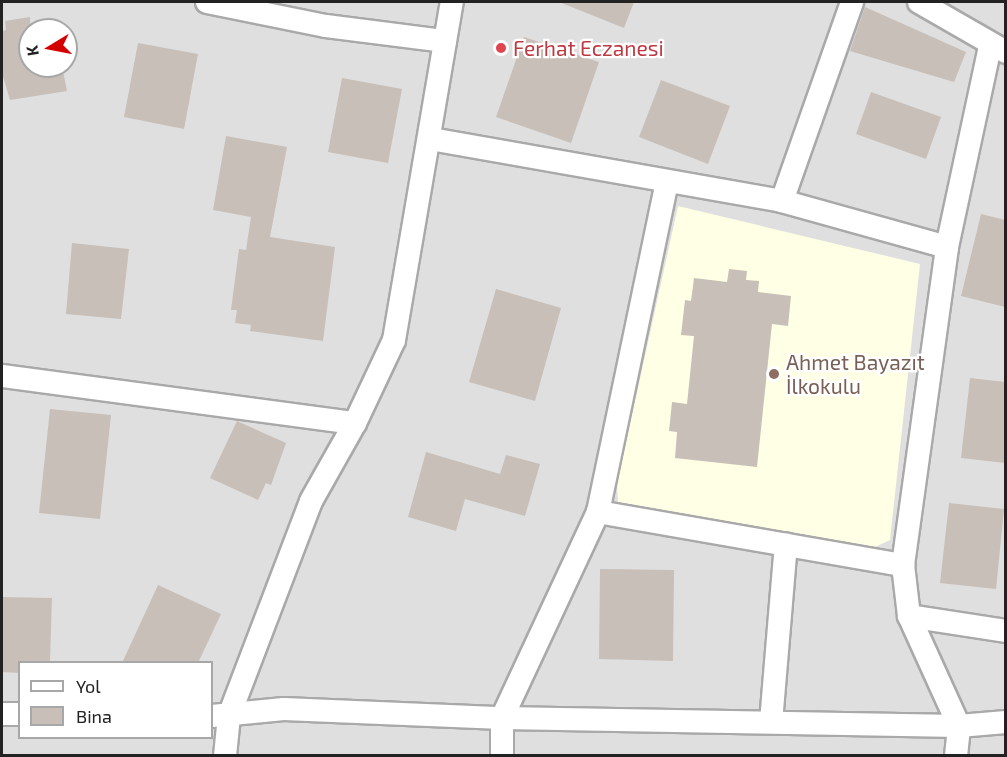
<!DOCTYPE html>
<html>
<head>
<meta charset="utf-8">
<style>
	body { margin:0 }
	#map { position:relative; width:1007px; height:757px; overflow:hidden; background:#f2efe9; font-family:"Exo 2",sans-serif }
	div>[style] { position:absolute }
	[style*='--x'] { left:calc(var(--x)*1px); top:calc(var(--y)*1px); width:calc(var(--w)*1px); rotate:calc(var(--a)*1deg) }
	.residential>* { inset:0; background:#e0dfdf }
	.education>* { inset:0; background:#ffffe5 }
	.building>* { inset:0; background:#c7bfb8 }
	.roads { filter:drop-shadow(2px 0 #a9a9a9) drop-shadow(-2px 0 #a9a9a9) drop-shadow(0 2px #a9a9a9) drop-shadow(0 -2px #a9a9a9) }
	.minor>* { height:22px; margin:-11px; padding:0 11px; transform-origin:11px; border-radius:11px; background:#fff }
	.dots>* { width:16px; height:16px; translate:-50% -50%; box-sizing:border-box; border:3px solid #fff; border-radius:50% }
	span { translate:-50% -50%; white-space:nowrap; text-align:center; line-height:1.15; -webkit-text-stroke:4.5px #fff; paint-order:stroke }
	.health-label { font-size:21px; color:#be3a42 }
	.left { translate:0 -50%; text-align:left }
	.education-label { font-size:21px; color:#785e54 }
	.frame { position:absolute; inset:0; border:3px solid #222; pointer-events:none }
	.legend { position:absolute; left:18px; top:661px; width:195px; height:78px; box-sizing:border-box; background:#fff; border:2px solid #a7a7a7; margin:0; padding:8px 10px; list-style:none; font-size:18px; color:#222 }
	.legend li { display:flex; align-items:center; gap:12px; height:30px }
	.legend b { width:30px; border:2px solid #a7a7a7 }
	.north { position:absolute; left:18px; top:18px; width:60px; height:60px; box-sizing:border-box; background:#fff; border:2px solid #a7a7a7; border-radius:50%; rotate:260deg; font-size:16px; font-weight:700; line-height:24px; text-align:center; color:#222 }
	.north::after { content:''; display:block; margin:auto; width:21px; height:27px; background:#d40000; clip-path:polygon(50% 0,100% 100%,50% 72%,0 100%) }
</style>
</head>
<body>
<div id="map">
	<div class="residential">
		<i style="clip-path:polygon(evenodd,2px 2px,1005px 2px,1005px 755px,2px 755px,2px 2px,30px 30px,66px 30px,66px 66px,30px 66px,30px 30px,2px 2px,20px 662px,212px 662px,212px 738px,20px 738px,20px 662px)"></i>
	</div>
	<div class="education">
		<i style="clip-path:polygon(678px 206px,920px 264px,890px 540px,875px 547px,618px 504px,617px 483px)"></i>
	</div>
	<div class="building">
		<i style="clip-path:polygon(559px 2px,634px 2px,624px 28px)"></i>
		<i style="clip-path:polygon(865px 7px,966px 52px,954px 82px,850px 51px)"></i>
		<i style="clip-path:polygon(30px 17px,30px 66px,62px 66px,67px 91px,10px 100px,2px 73px,2px 31px,6px 30px,5px 21px)"></i>
		<i style="clip-path:polygon(524px 37px,599px 62px,571px 143px,496px 117px)"></i>
		<i style="clip-path:polygon(138px 43px,198px 54px,184px 129px,124px 117px)"></i>
		<i style="clip-path:polygon(342px 78px,402px 89px,388px 163px,328px 152px)"></i>
		<i style="clip-path:polygon(661px 80px,730px 106px,708px 164px,639px 137px)"></i>
		<i style="clip-path:polygon(871px 92px,941px 117px,926px 159px,856px 134px)"></i>
		<i style="clip-path:polygon(226px 136px,287px 147px,270px 237px,335px 247px,323px 341px,250px 331px,251px 325px,235px 323px,237px 310px,231px 310px,239px 249px,246px 250px,251px 217px,213px 210px)"></i>
		<i style="clip-path:polygon(981px 214px,1005px 220px,1005px 307px,961px 296px)"></i>
		<i style="clip-path:polygon(72px 243px,129px 249px,121px 319px,66px 314px)"></i>
		<i style="clip-path:polygon(729px 269px,747px 271px,746px 280px,759px 281px,758px 292px,791px 296px,788px 326px,772px 324px,757px 467px,675px 458px,677px 432px,669px 431px,672px 402px,687px 404px,694px 336px,681px 335px,685px 300px,691px 301px,694px 278px,727px 282px)"></i>
		<i style="clip-path:polygon(496px 289px,561px 308px,535px 401px,469px 382px)"></i>
		<i style="clip-path:polygon(970px 378px,1005px 382px,1005px 463px,961px 458px)"></i>
		<i style="clip-path:polygon(50px 409px,111px 415px,100px 519px,39px 513px)"></i>
		<i style="clip-path:polygon(237px 421px,286px 443px,271px 485px,266px 483px,258px 500px,210px 478px)"></i>
		<i style="clip-path:polygon(426px 452px,500px 474px,506px 455px,540px 464px,525px 516px,465px 499px,456px 531px,408px 517px)"></i>
		<i style="clip-path:polygon(949px 503px,1004px 509px,996px 589px,940px 583px)"></i>
		<i style="clip-path:polygon(600px 569px,674px 570px,673px 661px,599px 659px)"></i>
		<i style="clip-path:polygon(158px 585px,221px 614px,198px 663px,122px 663px)"></i>
		<i style="clip-path:polygon(2px 597px,52px 598px,50px 663px,20px 663px,20px 673px,2px 672px)"></i>
	</div>
	<div class="roads">
		<div class="minor">
			<i style="--x:207;--y:2;--w:121;--a:11.4"></i>
			<i style="--x:326;--y:26;--w:120;--a:7.2"></i>
			<i style="--x:919;--y:2;--w:100;--a:29.9"></i>
			<i style="--x:431;--y:139;--w:356;--a:10"></i>
			<i style="--x:782;--y:201;--w:171;--a:15.6"></i>
			<i style="--x:782;--y:201;--w:211;--a:-70.6"></i>
			<i style="--x:2;--y:376;--w:356;--a:7.6"></i>
			<i style="--x:598;--y:512;--w:310;--a:9.9"></i>
			<i style="--x:909;--y:616;--w:98;--a:8.8"></i>
			<i style="--x:2;--y:714;--w:18;--a:0"></i>
			<i style="--x:212;--y:716;--w:72;--a:-5.6"></i>
			<i style="--x:284;--y:709;--w:218;--a:2.4"></i>
			<i style="--x:502;--y:718;--w:457;--a:1"></i>
			<i style="--x:959;--y:726;--w:47;--a:-4.9"></i>
			<i style="--x:771;--y:722;--w:178;--a:-85.2"></i>
			<i style="--x:225;--y:756;--w:40;--a:-84.3"></i>
			<i style="--x:229;--y:716;--w:230;--a:-69.1"></i>
			<i style="--x:311;--y:501;--w:90;--a:-60.6"></i>
			<i style="--x:355;--y:423;--w:92;--a:-64.8"></i>
			<i style="--x:394;--y:340;--w:343;--a:-80.3"></i>
			<i style="--x:502;--y:756;--w:38;--a:-90"></i>
			<i style="--x:502;--y:718;--w:227;--a:-65"></i>
			<i style="--x:598;--y:512;--w:337;--a:-78.2"></i>
			<i style="--x:956;--y:756;--w:30;--a:-84"></i>
			<i style="--x:959;--y:726;--w:121;--a:-114.4"></i>
			<i style="--x:909;--y:616;--w:51;--a:-96.7"></i>
			<i style="--x:903;--y:565;--w:321;--a:-82.1"></i>
			<i style="--x:947;--y:247;--w:206;--a:-77.9"></i>
		</div>
	</div>
	<div class="dots">
		<i style="left:501px;top:48px;background:#e0444e"></i>
		<i style="left:774px;top:374px;background:#8d6e63"></i>
	</div>
	<div class="health-label">
		<span class="left" style="left:513px;top:48px">Ferhat Eczanesi</span>
	</div>
	<div class="education-label">
		<span class="left" style="left:786px;top:374px">Ahmet Bayazıt<br>İlkokulu</span>
	</div>
	<div class="frame"></div>
	<ul class="legend">
	<li><b style="height:8px;background:#fff"></b>Yol</li>
	<li><b style="height:16px;background:#c7bfb8"></b>Bina</li>
	</ul>
	<div class="north">K</div>
</div>
</body>
</html>
